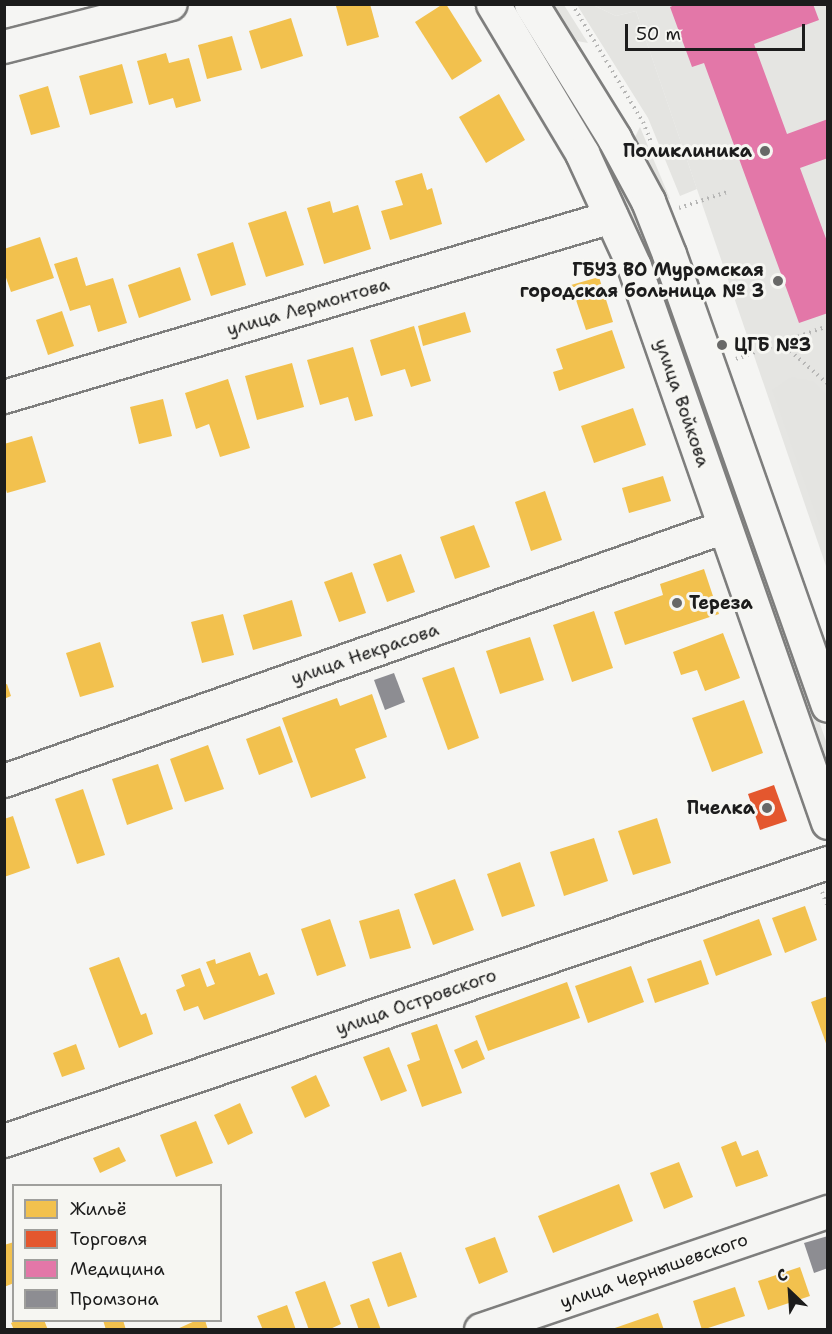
<!DOCTYPE html>
<html>
<head>
<meta charset="utf-8">
<style>
	body { margin:0 }
	#map { position:relative; width:832px; height:1334px; overflow:hidden; background:#f5f5f3; font-family:"Shantell Sans",sans-serif }
	div>[style] { position:absolute }
	[style*='--x'] { left:calc(var(--x)*1px); top:calc(var(--y)*1px); width:calc(var(--w)*1px); rotate:calc(var(--a)*1deg) }
	.built>* { inset:0; background:#e5e5e2 }
	.green>* { inset:0; background:#e4e4e1 }
	.homes>* { inset:0; background:#f2c14e }
	.shops>* { inset:0; background:#e4572e }
	.health>* { inset:0; background:#e377a8 }
	.industry>* { inset:0; background:#8d8d92 }
	.path>* { height:4px; margin-top:-2px; transform-origin:0; background:repeating-linear-gradient(90deg,#b6b6b5 0 1.5px,transparent 0 6px) }
	.roads { filter:drop-shadow(2px 0 #7e7e7d) drop-shadow(-2px 0 #7e7e7d) drop-shadow(0 2px #7e7e7d) drop-shadow(0 -2px #7e7e7d) }
	.minor>* { height:32px; margin:-16px; padding:0 16px; transform-origin:16px; border-radius:16px; background:#f5f5f3 }
	.major>* { height:33px; margin:-16.5px; padding:0 16.5px; transform-origin:16.5px; border-radius:16.5px; background:#f5f5f3 }
	.dots>* { width:16px; height:16px; translate:-50% -50%; box-sizing:border-box; border:3px solid #f6f6f2; border-radius:50% }
	span { translate:-50% -50%; white-space:nowrap; text-align:center; line-height:1.15; -webkit-text-stroke:6px #f6f6f2; paint-order:stroke }
	.poi-label { font-size:18px; color:#1c1c1c; font-weight:700 }
	.right { translate:-100% -50%; text-align:right }
	.left { translate:0 -50%; text-align:left }
	.street-label { font-size:18px; color:#1c1c1c }
	.frame { position:absolute; inset:0; border:6px solid #1c1c1c; pointer-events:none }
	.legend { position:absolute; left:12px; top:1184px; width:210px; height:138px; box-sizing:border-box; background:#f6f6f2; border:2px solid #9f9f9c; margin:0; padding:8px 10px; list-style:none; font-size:18px; color:#1c1c1c }
	.legend li { display:flex; align-items:center; gap:12px; height:30px }
	.legend b { width:30px; border:2px solid #9f9f9c }
	.north { position:absolute; left:760px; top:1262px; width:60px; height:60px; -webkit-text-stroke:4px #f6f6f2; paint-order:stroke; rotate:335deg; font-size:16px; font-weight:700; line-height:24px; text-align:center; color:#1c1c1c }
	.north::after { content:''; display:block; margin:auto; width:21px; height:27px; background:#1c1c1c; clip-path:polygon(50% 0,100% 100%,50% 72%,0 100%) }
	.scale { position:absolute; left:625px; top:24px; width:180px; height:27px; box-sizing:border-box; border:3px solid #1c1c1c; border-top:0; padding-left:8px; font-size:18px; line-height:21px; white-space:nowrap; color:#1c1c1c; -webkit-text-stroke:4px #f6f6f2; paint-order:stroke }
</style>
</head>
<body>
<div id="map">
	<div class="built">
		<i style="clip-path:polygon(593px 5px,827px 5px,827px 569px,636px 11px,616px 16px)"></i>
	</div>
	<div class="green">
		<i style="clip-path:polygon(504px 5px,518px 5px,602px 143px,658px 258px,827px 744px,827px 781px,648px 262px,622px 198px,594px 146px)"></i>
		<i style="clip-path:polygon(550px 5px,564px 5px,588px 43px,571px 40px)"></i>
		<i style="clip-path:polygon(577px 5px,593px 5px,616px 16px,636px 11px,697px 189px,680px 196px,648px 118px)"></i>
		<i style="clip-path:polygon(640px 127px,670px 199px,656px 195px,632px 143px)"></i>
		<i style="clip-path:polygon(791px 377px,813px 381px,827px 395px,827px 547px,772px 390px)"></i>
	</div>
	<div class="homes">
		<i style="clip-path:polygon(342px 4px,370px 4px,379px 37px,347px 46px,336px 6px)"></i>
		<i style="clip-path:polygon(443px 4px,446px 4px,482px 61px,452px 80px,415px 22px)"></i>
		<i style="clip-path:polygon(291px 18px,303px 56px,261px 69px,249px 31px)"></i>
		<i style="clip-path:polygon(232px 36px,242px 70px,207px 79px,198px 45px)"></i>
		<i style="clip-path:polygon(166px 53px,169px 63px,189px 58px,201px 101px,176px 108px,173px 98px,149px 105px,137px 61px)"></i>
		<i style="clip-path:polygon(122px 64px,133px 103px,90px 115px,79px 76px)"></i>
		<i style="clip-path:polygon(48px 86px,60px 127px,31px 135px,19px 95px)"></i>
		<i style="clip-path:polygon(499px 94px,525px 140px,486px 163px,459px 117px)"></i>
		<i style="clip-path:polygon(422px 173px,427px 190px,432px 188px,442px 224px,390px 240px,381px 211px,403px 205px,395px 181px)"></i>
		<i style="clip-path:polygon(330px 201px,333px 213px,358px 205px,371px 249px,324px 264px,307px 208px)"></i>
		<i style="clip-path:polygon(286px 211px,304px 265px,266px 277px,248px 223px)"></i>
		<i style="clip-path:polygon(40px 237px,54px 278px,11px 292px,4px 272px,4px 249px)"></i>
		<i style="clip-path:polygon(233px 242px,246px 285px,211px 296px,197px 254px)"></i>
		<i style="clip-path:polygon(77px 257px,86px 286px,113px 278px,127px 323px,98px 332px,90px 305px,70px 311px,54px 264px)"></i>
		<i style="clip-path:polygon(180px 267px,191px 300px,139px 318px,128px 285px)"></i>
		<i style="clip-path:polygon(599px 277px,613px 322px,586px 330px,571px 285px)"></i>
		<i style="clip-path:polygon(62px 311px,74px 346px,48px 355px,36px 320px)"></i>
		<i style="clip-path:polygon(465px 312px,471px 332px,423px 346px,418px 326px)"></i>
		<i style="clip-path:polygon(414px 326px,431px 381px,411px 387px,405px 369px,381px 376px,370px 340px)"></i>
		<i style="clip-path:polygon(612px 330px,625px 368px,559px 391px,553px 372px,563px 369px,556px 349px)"></i>
		<i style="clip-path:polygon(353px 347px,373px 416px,355px 421px,348px 397px,320px 405px,307px 360px)"></i>
		<i style="clip-path:polygon(292px 363px,304px 407px,257px 420px,245px 376px)"></i>
		<i style="clip-path:polygon(228px 379px,250px 448px,220px 457px,209px 424px,196px 429px,185px 393px)"></i>
		<i style="clip-path:polygon(163px 399px,172px 436px,139px 444px,130px 407px)"></i>
		<i style="clip-path:polygon(633px 408px,646px 445px,594px 463px,581px 426px)"></i>
		<i style="clip-path:polygon(32px 436px,46px 482px,7px 493px,4px 483px,4px 444px)"></i>
		<i style="clip-path:polygon(663px 476px,671px 501px,629px 513px,622px 488px)"></i>
		<i style="clip-path:polygon(545px 491px,562px 540px,531px 551px,515px 502px)"></i>
		<i style="clip-path:polygon(474px 525px,490px 567px,455px 579px,440px 537px)"></i>
		<i style="clip-path:polygon(401px 554px,415px 592px,387px 602px,373px 564px)"></i>
		<i style="clip-path:polygon(704px 569px,719px 614px,625px 645px,614px 612px,663px 595px,660px 584px)"></i>
		<i style="clip-path:polygon(352px 572px,366px 613px,339px 622px,324px 582px)"></i>
		<i style="clip-path:polygon(292px 600px,302px 636px,253px 650px,243px 615px)"></i>
		<i style="clip-path:polygon(594px 611px,613px 668px,572px 682px,553px 625px)"></i>
		<i style="clip-path:polygon(223px 614px,234px 655px,202px 663px,191px 622px)"></i>
		<i style="clip-path:polygon(723px 633px,740px 678px,705px 691px,697px 670px,681px 675px,673px 652px)"></i>
		<i style="clip-path:polygon(530px 637px,544px 680px,500px 694px,486px 651px)"></i>
		<i style="clip-path:polygon(100px 642px,114px 687px,80px 697px,66px 653px)"></i>
		<i style="clip-path:polygon(454px 667px,479px 738px,448px 750px,422px 678px)"></i>
		<i style="clip-path:polygon(7px 684px,11px 696px,4px 699px,4px 685px)"></i>
		<i style="clip-path:polygon(372px 694px,387px 737px,355px 749px,366px 778px,311px 798px,282px 718px,337px 698px,340px 706px)"></i>
		<i style="clip-path:polygon(744px 700px,763px 753px,712px 772px,692px 718px)"></i>
		<i style="clip-path:polygon(280px 726px,293px 762px,259px 775px,246px 739px)"></i>
		<i style="clip-path:polygon(208px 745px,224px 789px,185px 802px,170px 759px)"></i>
		<i style="clip-path:polygon(158px 764px,173px 809px,127px 825px,112px 779px)"></i>
		<i style="clip-path:polygon(83px 789px,105px 855px,77px 864px,55px 799px)"></i>
		<i style="clip-path:polygon(13px 816px,30px 868px,4px 877px,4px 819px)"></i>
		<i style="clip-path:polygon(657px 818px,671px 863px,633px 875px,618px 831px)"></i>
		<i style="clip-path:polygon(594px 838px,608px 881px,564px 896px,550px 852px)"></i>
		<i style="clip-path:polygon(520px 862px,535px 906px,502px 917px,487px 874px)"></i>
		<i style="clip-path:polygon(455px 879px,474px 930px,433px 945px,414px 894px)"></i>
		<i style="clip-path:polygon(805px 906px,817px 940px,785px 953px,772px 918px)"></i>
		<i style="clip-path:polygon(399px 909px,411px 948px,370px 959px,359px 921px)"></i>
		<i style="clip-path:polygon(330px 919px,346px 966px,317px 976px,301px 929px)"></i>
		<i style="clip-path:polygon(759px 919px,772px 955px,716px 976px,703px 940px)"></i>
		<i style="clip-path:polygon(250px 952px,259px 976px,267px 973px,275px 994px,204px 1020px,198px 1006px,184px 1011px,176px 990px,185px 986px,181px 975px,200px 968px,207px 987px,215px 984px,206px 962px,215px 959px,216px 964px)"></i>
		<i style="clip-path:polygon(119px 957px,141px 1015px,146px 1013px,153px 1034px,119px 1048px,89px 968px)"></i>
		<i style="clip-path:polygon(701px 960px,709px 984px,655px 1003px,647px 979px)"></i>
		<i style="clip-path:polygon(631px 966px,644px 1002px,588px 1023px,575px 986px)"></i>
		<i style="clip-path:polygon(567px 982px,580px 1018px,488px 1051px,475px 1016px)"></i>
		<i style="clip-path:polygon(828px 996px,828px 1046px,827px 1046px,811px 1002px)"></i>
		<i style="clip-path:polygon(437px 1024px,462px 1093px,422px 1107px,407px 1065px,420px 1060px,411px 1033px)"></i>
		<i style="clip-path:polygon(477px 1040px,485px 1059px,462px 1069px,454px 1050px)"></i>
		<i style="clip-path:polygon(76px 1044px,85px 1069px,62px 1077px,53px 1053px)"></i>
		<i style="clip-path:polygon(389px 1047px,407px 1091px,381px 1101px,363px 1057px)"></i>
		<i style="clip-path:polygon(316px 1075px,330px 1106px,305px 1118px,291px 1087px)"></i>
		<i style="clip-path:polygon(240px 1103px,253px 1133px,228px 1145px,214px 1115px)"></i>
		<i style="clip-path:polygon(196px 1121px,213px 1163px,176px 1177px,160px 1135px)"></i>
		<i style="clip-path:polygon(736px 1141px,742px 1156px,758px 1150px,768px 1176px,736px 1187px,721px 1147px)"></i>
		<i style="clip-path:polygon(119px 1147px,126px 1161px,100px 1173px,93px 1158px)"></i>
		<i style="clip-path:polygon(679px 1162px,693px 1197px,664px 1209px,650px 1173px)"></i>
		<i style="clip-path:polygon(619px 1184px,633px 1221px,553px 1253px,538px 1216px)"></i>
		<i style="clip-path:polygon(495px 1237px,508px 1272px,479px 1284px,465px 1248px)"></i>
		<i style="clip-path:polygon(14px 1242px,14px 1283px,4px 1287px,4px 1245px)"></i>
		<i style="clip-path:polygon(401px 1252px,417px 1297px,388px 1307px,372px 1262px)"></i>
		<i style="clip-path:polygon(800px 1267px,810px 1296px,768px 1310px,758px 1281px)"></i>
		<i style="clip-path:polygon(325px 1281px,341px 1324px,328px 1330px,309px 1330px,295px 1292px)"></i>
		<i style="clip-path:polygon(735px 1287px,745px 1316px,702px 1330px,693px 1301px)"></i>
		<i style="clip-path:polygon(369px 1298px,381px 1330px,359px 1330px,350px 1305px)"></i>
		<i style="clip-path:polygon(287px 1305px,296px 1330px,263px 1330px,257px 1316px)"></i>
		<i style="clip-path:polygon(658px 1313px,664px 1330px,612px 1330px,612px 1329px)"></i>
		<i style="clip-path:polygon(17px 1320px,44px 1320px,48px 1330px,14px 1330px,11px 1323px)"></i>
		<i style="clip-path:polygon(103px 1320px,123px 1320px,126px 1330px,106px 1330px)"></i>
		<i style="clip-path:polygon(197px 1320px,205px 1320px,208px 1330px,175px 1330px)"></i>
	</div>
	<div class="shops">
		<i style="clip-path:polygon(774px 785px,787px 821px,760px 830px,748px 794px)"></i>
	</div>
	<div class="health">
		<i style="clip-path:polygon(677px 4px,813px 4px,819px 20px,754px 44px,787px 134px,828px 119px,828px 158px,800px 168px,828px 244px,828px 313px,799px 323px,704px 63px,692px 67px,670px 7px)"></i>
	</div>
	<div class="industry">
		<i style="clip-path:polygon(394px 673px,405px 702px,385px 710px,374px 680px)"></i>
		<i style="clip-path:polygon(828px 1236px,828px 1268px,814px 1273px,804px 1243px)"></i>
	</div>
	<div class="path">
		<i style="--x:572;--y:4;--w:138;--a:59"></i>
		<i style="--x:643;--y:122;--w:24;--a:68"></i>
		<i style="--x:679;--y:208;--w:51;--a:-18.4"></i>
		<i style="--x:781;--y:343;--w:62;--a:41.1"></i>
		<i style="--x:736;--y:359;--w:98;--a:-19.7"></i>
		<i style="--x:822;--y:892;--w:16;--a:68"></i>
	</div>
	<div class="roads">
		<div class="minor">
			<i style="--x:4;--y:47;--w:172;--a:-14.4"></i>
			<i style="--x:4;--y:397;--w:634;--a:-16.49"></i>
			<i style="--x:4;--y:781;--w:764;--a:-19.41"></i>
			<i style="--x:4;--y:1141;--w:870;--a:-18.64"></i>
			<i style="--x:481;--y:1330;--w:367;--a:-18.8"></i>
		</div>
		<div class="major">
			<i style="--x:493;--y:4;--w:174;--a:59.1"></i>
			<i style="--x:582;--y:153;--w:124;--a:65.3"></i>
			<i style="--x:634;--y:266;--w:589;--a:70.77"></i>
			<i style="--x:531;--y:4;--w:158;--a:58.2"></i>
			<i style="--x:614;--y:138;--w:72;--a:61.6"></i>
			<i style="--x:648;--y:201;--w:57;--a:68.4"></i>
			<i style="--x:669;--y:254;--w:478;--a:70.6"></i>
		</div>
	</div>
	<div class="dots">
		<i style="left:765px;top:151px;background:#686867"></i>
		<i style="left:778px;top:281px;background:#686867"></i>
		<i style="left:722px;top:345px;background:#686867"></i>
		<i style="left:677px;top:603px;background:#686867"></i>
		<i style="left:767px;top:808px;background:#686867"></i>
	</div>
	<div class="poi-label">
		<span class="right" style="left:752px;top:151px">Поликлиника</span>
		<span class="right" style="left:764px;top:281px">ГБУЗ ВО Муромская<br>городская больница № 3</span>
		<span class="left" style="left:734px;top:345px">ЦГБ №3</span>
		<span class="left" style="left:689px;top:603px">Тереза</span>
		<span class="right" style="left:755px;top:808px">Пчелка</span>
	</div>
	<div class="street-label">
		<span style="left:308px;top:307px;rotate:-16deg">улица Лермонтова</span>
		<span style="left:682px;top:403px;rotate:71deg">улица Войкова</span>
		<span style="left:365px;top:654px;rotate:-19deg">улица Некрасова</span>
		<span style="left:416px;top:1002px;rotate:-19deg">улица Островского</span>
		<span style="left:654px;top:1271px;rotate:-19deg">улица Чернышевского</span>
	</div>
	<div class="frame"></div>
	<ul class="legend">
	<li><b style="height:16px;background:#f2c14e"></b>Жильё</li>
	<li><b style="height:16px;background:#e4572e"></b>Торговля</li>
	<li><b style="height:16px;background:#e377a8"></b>Медицина</li>
	<li><b style="height:16px;background:#8d8d92"></b>Промзона</li>
	</ul>
	<div class="north">С</div>
	<div class="scale">50 m</div>
</div>
</body>
</html>
